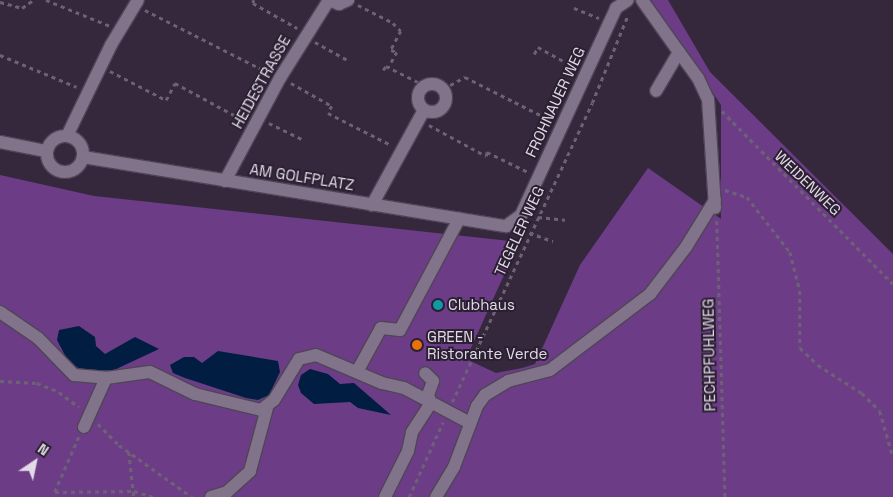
<!DOCTYPE html>
<html>
<head>
<meta charset="utf-8">
<style>
	body { margin:0 }
	#map { position:relative; width:893px; height:497px; overflow:hidden; background:#35283d; font-family:"Space Grotesk",sans-serif }
	div>[style] { position:absolute }
	[style*='--x'] { left:calc(var(--x)*1px); top:calc(var(--y)*1px); width:calc(var(--w)*1px); rotate:calc(var(--a)*1deg) }
	.green>* { inset:0; background:#6c3d86 }
	.water>* { inset:0; background:#021d42 }
	.path>* { height:2.5px; margin-top:-1.25px; transform-origin:0; background:repeating-linear-gradient(90deg,#6d6274 0 4px,transparent 0 8px) }
	.roads { filter:drop-shadow(1px 0 #4f4556) drop-shadow(-1px 0 #4f4556) drop-shadow(0 1px #4f4556) drop-shadow(0 -1px #4f4556) }
	.minor>* { height:12px; margin:-6px; padding:0 6px; transform-origin:6px; border-radius:6px; background:#81738a }
	.minor>.ring { margin:-6px; padding:0; box-sizing:content-box; background:none; border:12px solid #81738a; border-radius:50% }
	.dots>* { width:14px; height:14px; translate:-50% -50%; box-sizing:border-box; border:2px solid #2b1f32; border-radius:50% }
	span { translate:-50% -50%; white-space:nowrap; text-align:center; line-height:1.15; -webkit-text-stroke:4px #2b1f32; paint-order:stroke }
	.street-label { font-size:15px; color:#e2dae7 }
	.poi-label { font-size:15px; color:#e2dae7 }
	.left { translate:0 -50%; text-align:left }
	.north { position:absolute; left:10px; top:437px; width:50px; height:50px; -webkit-text-stroke:4px #2b1f32; paint-order:stroke; rotate:34deg; font-size:14px; font-weight:700; line-height:20px; text-align:center; color:#e2dae7 }
	.north::after { content:''; display:block; margin:auto; width:18px; height:22px; background:#e2dae7; clip-path:polygon(50% 0,100% 100%,50% 72%,0 100%) }
</style>
</head>
<body>
<div id="map">
	<div class="green">
		<i style="clip-path:polygon(651px 0,668px 0,710px 72px,893px 254px,893px 497px,0 497px,0 175px,94px 196px,519px 242px,466px 359px,496px 373px,522px 368px,535px 364px,580px 265px,648px 168px,721px 219px,721px 105px)"></i>
	</div>
	<div class="water">
		<i style="clip-path:polygon(79px 326px,95px 337px,96px 346px,105px 354px,135px 337px,159px 349px,112px 371px,86px 372px,69px 363px,57px 340px,59px 330px)"></i>
		<i style="clip-path:polygon(218px 351px,278px 361px,280px 372px,269px 395px,258px 400px,246px 398px,185px 378px,173px 373px,170px 365px,184px 357px,194px 357px,202px 363px)"></i>
		<i style="clip-path:polygon(310px 369px,328px 374px,340px 384px,354px 383px,391px 415px,358px 408px,350px 402px,314px 404px,301px 393px,298px 385px,301px 375px)"></i>
	</div>
	<div class="path">
		<i style="--x:46;--y:0;--w:69;--a:22.1"></i>
		<i style="--x:254;--y:0;--w:3;--a:108"></i>
		<i style="--x:253;--y:3;--w:51;--a:29.6"></i>
		<i style="--x:0;--y:2;--w:23;--a:15"></i>
		<i style="--x:22;--y:8;--w:14;--a:-36"></i>
		<i style="--x:358;--y:5;--w:39;--a:27"></i>
		<i style="--x:393;--y:23;--w:11;--a:45"></i>
		<i style="--x:401;--y:31;--w:21;--a:118"></i>
		<i style="--x:391;--y:50;--w:6;--a:18"></i>
		<i style="--x:397;--y:52;--w:17;--a:118"></i>
		<i style="--x:574;--y:8;--w:27;--a:22"></i>
		<i style="--x:145;--y:10;--w:139;--a:26.9"></i>
		<i style="--x:315;--y:42;--w:37;--a:29"></i>
		<i style="--x:534;--y:54;--w:8;--a:-60"></i>
		<i style="--x:538;--y:47;--w:43;--a:28.9"></i>
		<i style="--x:0;--y:55;--w:83;--a:22.6"></i>
		<i style="--x:383;--y:70;--w:5;--a:-53"></i>
		<i style="--x:386;--y:66;--w:42;--a:26.6"></i>
		<i style="--x:110;--y:71;--w:63;--a:27.4"></i>
		<i style="--x:166;--y:100;--w:19;--a:-62"></i>
		<i style="--x:175;--y:83;--w:80;--a:28.5"></i>
		<i style="--x:291;--y:83;--w:47;--a:29.3"></i>
		<i style="--x:332;--y:106;--w:8;--a:120"></i>
		<i style="--x:328;--y:113;--w:71;--a:26.9"></i>
		<i style="--x:443;--y:89;--w:25;--a:-29"></i>
		<i style="--x:465;--y:77;--w:97;--a:26.8"></i>
		<i style="--x:722;--y:111;--w:243;--a:45.3"></i>
		<i style="--x:269;--y:123;--w:39;--a:26"></i>
		<i style="--x:429;--y:125;--w:65;--a:28.5"></i>
		<i style="--x:486;--y:156;--w:4;--a:-76"></i>
		<i style="--x:487;--y:152;--w:46;--a:26"></i>
		<i style="--x:725;--y:190;--w:23;--a:18"></i>
		<i style="--x:747;--y:197;--w:70;--a:52"></i>
		<i style="--x:790;--y:252;--w:40;--a:75.6"></i>
		<i style="--x:800;--y:291;--w:57;--a:90"></i>
		<i style="--x:800;--y:348;--w:25;--a:43"></i>
		<i style="--x:818;--y:365;--w:52;--a:32.5"></i>
		<i style="--x:862;--y:393;--w:25;--a:45"></i>
		<i style="--x:880;--y:411;--w:48;--a:74.2"></i>
		<i style="--x:538;--y:217;--w:27;--a:6"></i>
		<i style="--x:717;--y:221;--w:276;--a:88.3"></i>
		<i style="--x:522;--y:230;--w:33;--a:20"></i>
		<i style="--x:0;--y:381;--w:37;--a:3"></i>
		<i style="--x:37;--y:383;--w:24;--a:22"></i>
		<i style="--x:59;--y:392;--w:25;--a:37"></i>
		<i style="--x:452;--y:402;--w:330;--a:-64.9"></i>
		<i style="--x:592;--y:103;--w:95;--a:-67.8"></i>
		<i style="--x:98;--y:424;--w:30;--a:45"></i>
		<i style="--x:119;--y:445;--w:90;--a:35.5"></i>
		<i style="--x:79;--y:437;--w:60;--a:113.6"></i>
		<i style="--x:55;--y:492;--w:79;--a:-0.7"></i>
		<i style="--x:134;--y:491;--w:21;--a:17"></i>
		<i style="--x:129;--y:452;--w:45;--a:83.7"></i>
		<i style="--x:409;--y:497;--w:82;--a:-65.6"></i>
	</div>
	<div class="roads">
		<div class="minor">
			<i style="--x:329;--y:0;--w:11;--a:22"></i>
			<i style="--x:339;--y:4;--w:10;--a:-24"></i>
			<i style="--x:642;--y:0;--w:64;--a:54.6"></i>
			<i style="--x:679;--y:52;--w:45;--a:120.5"></i>
			<i style="--x:679;--y:52;--w:32;--a:54"></i>
			<i style="--x:698;--y:78;--w:23;--a:65"></i>
			<i style="--x:708;--y:99;--w:109;--a:86.3"></i>
			<i class="ring" style="left:418px;top:84px;width:16px;height:16px"></i>
			<i class="ring" style="left:47px;top:136px;width:24px;height:24px"></i>
			<i style="--x:67;--y:136;--w:101;--a:-64.2"></i>
			<i style="--x:111;--y:45;--w:52;--a:-59"></i>
			<i style="--x:0;--y:142;--w:47;--a:11.1"></i>
			<i style="--x:83;--y:157;--w:429;--a:9.3"></i>
			<i style="--x:506;--y:226;--w:19;--a:-36"></i>
			<i style="--x:521;--y:215;--w:228;--a:-65.3"></i>
			<i style="--x:616;--y:8;--w:14;--a:-34"></i>
			<i style="--x:225;--y:181;--w:117;--a:-61.9"></i>
			<i style="--x:280;--y:78;--w:92;--a:-57.9"></i>
			<i style="--x:372;--y:205;--w:108;--a:-61.3"></i>
			<i style="--x:0;--y:312;--w:46;--a:34.4"></i>
			<i style="--x:38;--y:338;--w:52;--a:45.8"></i>
			<i style="--x:74;--y:375;--w:32;--a:5"></i>
			<i style="--x:106;--y:378;--w:44;--a:-7.8"></i>
			<i style="--x:150;--y:372;--w:50;--a:26.1"></i>
			<i style="--x:195;--y:394;--w:68;--a:13.6"></i>
			<i style="--x:261;--y:410;--w:16;--a:-38"></i>
			<i style="--x:274;--y:400;--w:48;--a:-58.6"></i>
			<i style="--x:299;--y:359;--w:17;--a:-13"></i>
			<i style="--x:316;--y:355;--w:72;--a:23"></i>
			<i style="--x:382;--y:383;--w:23;--a:13"></i>
			<i style="--x:404;--y:388;--w:75;--a:27.9"></i>
			<i style="--x:358;--y:370;--w:48;--a:-61.3"></i>
			<i style="--x:381;--y:328;--w:19;--a:6"></i>
			<i style="--x:400;--y:330;--w:126;--a:-62"></i>
			<i style="--x:84;--y:427;--w:54;--a:-65.8"></i>
			<i style="--x:211;--y:497;--w:17;--a:-17"></i>
			<i style="--x:227;--y:492;--w:31;--a:-42"></i>
			<i style="--x:250;--y:471;--w:65;--a:-74.9"></i>
			<i style="--x:385;--y:497;--w:51;--a:-63.4"></i>
			<i style="--x:408;--y:451;--w:19;--a:-78"></i>
			<i style="--x:412;--y:432;--w:35;--a:-57"></i>
			<i style="--x:431;--y:403;--w:9;--a:-111"></i>
			<i style="--x:428;--y:395;--w:15;--a:-70"></i>
			<i style="--x:433;--y:381;--w:11;--a:-135"></i>
			<i style="--x:436;--y:497;--w:35;--a:-59"></i>
			<i style="--x:454;--y:467;--w:65;--a:-69.3"></i>
			<i style="--x:477;--y:406;--w:14;--a:-54"></i>
			<i style="--x:485;--y:395;--w:27;--a:-31"></i>
			<i style="--x:508;--y:381;--w:43;--a:-14.7"></i>
			<i style="--x:550;--y:370;--w:126;--a:-37.2"></i>
			<i style="--x:650;--y:294;--w:59;--a:-52.5"></i>
			<i style="--x:686;--y:247;--w:55;--a:-58.3"></i>
		</div>
	</div>
	<div class="dots">
		<i style="left:438px;top:305px;background:#0f9aa8"></i>
		<i style="left:417px;top:345px;background:#e8710a"></i>
	</div>
	<div class="street-label">
		<span style="left:261px;top:82px;rotate:-61deg">HEIDESTRASSE</span>
		<span style="left:555px;top:102px;rotate:-65deg">FROHNAUER WEG</span>
		<span style="left:302px;top:177px;rotate:9deg">AM GOLFPLATZ</span>
		<span style="left:808px;top:183px;rotate:44deg">WEIDENWEG</span>
		<span style="left:519px;top:231px;rotate:-65deg">TEGELER WEG</span>
		<span style="left:709px;top:355px;rotate:-91deg">PECHPFUHLWEG</span>
	</div>
	<div class="poi-label">
		<span class="left" style="left:448px;top:305px">Clubhaus</span>
		<span class="left" style="left:427px;top:345px">GREEN -<br>Ristorante Verde</span>
	</div>
	<div class="north">N</div>
</div>
</body>
</html>
